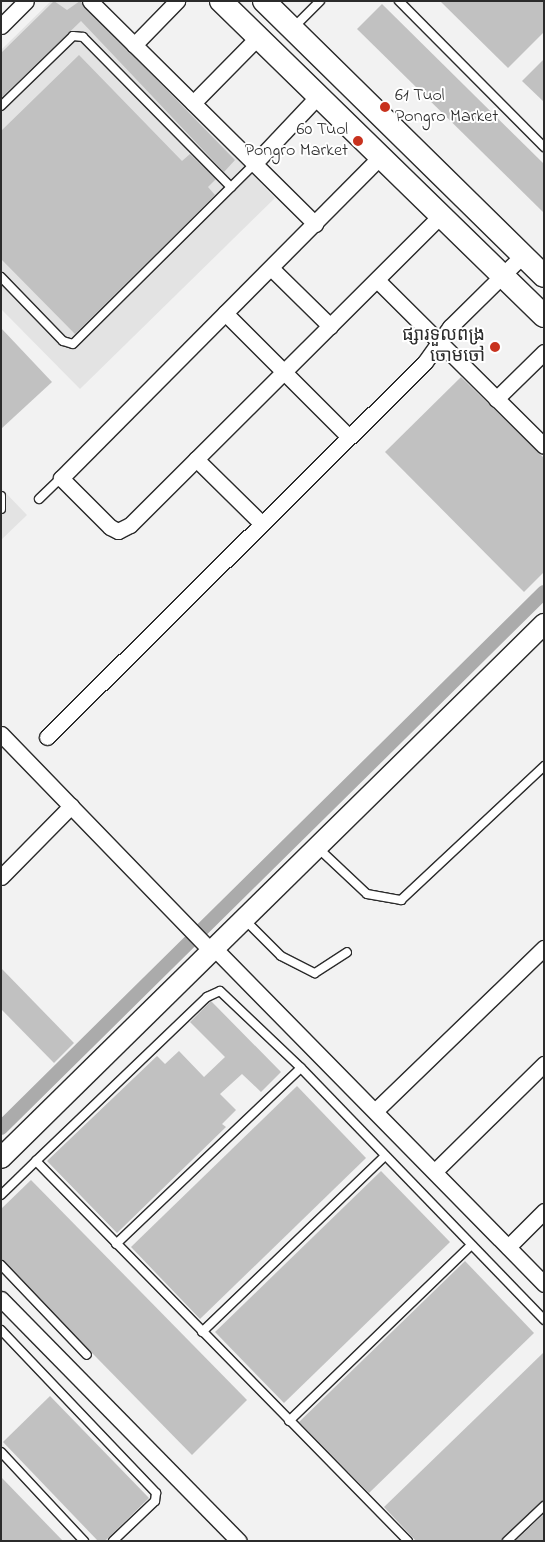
<!DOCTYPE html>
<html>
<head>
<meta charset="utf-8">
<style>
	body { margin:0 }
	#map { position:relative; width:545px; height:1542px; overflow:hidden; background:#f2f2f2; font-family:"Indie Flower","Noto Sans Khmer",sans-serif }
	div>[style] { position:absolute }
	[style*='--x'] { left:calc(var(--x)*1px); top:calc(var(--y)*1px); width:calc(var(--w)*1px); rotate:calc(var(--a)*1deg) }
	.built>* { inset:0; background:#e3e3e3 }
	.canal>* { height:14px; margin:-7px; padding:0 7px; transform-origin:7px; border-radius:7px; background:#ababab }
	.building>* { inset:0; background:#c1c1c1 }
	.roads { filter:drop-shadow(1px 0 #2b2b2b) drop-shadow(-1px 0 #2b2b2b) drop-shadow(0 1px #2b2b2b) drop-shadow(0 -1px #2b2b2b) }
	.lane>* { height:8px; margin:-4px; padding:0 4px; transform-origin:4px; border-radius:4px; background:#fff }
	.street>* { height:15px; margin:-7.5px; padding:0 7.5px; transform-origin:7.5px; border-radius:7.5px; background:#fff }
	.secondary>* { height:20px; margin:-10px; padding:0 10px; transform-origin:10px; border-radius:10px; background:#fff }
	.primary>* { height:22px; margin:-11px; padding:0 11px; transform-origin:11px; border-radius:11px; background:#fff }
	.dots>* { width:14px; height:14px; translate:-50% -50%; box-sizing:border-box; border:2px solid #fff; border-radius:50% }
	span { translate:-50% -50%; white-space:nowrap; text-align:center; line-height:1.15; -webkit-text-stroke:4px #fff; paint-order:stroke }
	.poi-label { font-size:18px; color:#2b2b2b }
	.left { translate:0 -50%; text-align:left }
	.right { translate:-100% -50%; text-align:right }
	.frame { position:absolute; inset:0; border:2px solid #2b2b2b; pointer-events:none }
</style>
</head>
<body>
<div id="map">
	<div class="built">
		<i style="clip-path:polygon(51px 1px,83px 1px,275px 198px,80px 389px,1px 309px,1px 50px)"></i>
		<i style="clip-path:polygon(1px 488px,27px 515px,1px 540px)"></i>
	</div>
	<div class="canal">
		<i style="--x:1;--y:1128;--w:763;--a:-44.63"></i>
	</div>
	<div class="building">
		<i style="clip-path:polygon(54px 1px,67px 10px,80px 1px,235px 160px,224px 172px,81px 21px,1px 98px,1px 53px)"></i>
		<i style="clip-path:polygon(440px 1px,544px 1px,544px 32px,508px 68px)"></i>
		<i style="clip-path:polygon(382px 4px,544px 164px,544px 213px,357px 29px)"></i>
		<i style="clip-path:polygon(79px 55px,182px 161px,190px 154px,216px 179px,208px 187px,215px 195px,75px 334px,1px 259px,1px 131px)"></i>
		<i style="clip-path:polygon(544px 59px,544px 102px,522px 81px)"></i>
		<i style="clip-path:polygon(1px 328px,52px 382px,1px 429px)"></i>
		<i style="clip-path:polygon(461px 377px,544px 458px,544px 572px,524px 592px,385px 452px)"></i>
		<i style="clip-path:polygon(1px 968px,74px 1043px,54px 1063px,1px 1009px)"></i>
		<i style="clip-path:polygon(211px 1001px,281px 1072px,261px 1092px,242px 1074px,220px 1094px,236px 1110px,222px 1124px,226px 1127px,117px 1233px,47px 1161px,157px 1056px,165px 1064px,179px 1051px,204px 1077px,225px 1057px,190px 1022px)"></i>
		<i style="clip-path:polygon(297px 1086px,366px 1158px,200px 1319px,131px 1247px)"></i>
		<i style="clip-path:polygon(381px 1171px,450px 1242px,284px 1403px,215px 1332px)"></i>
		<i style="clip-path:polygon(31px 1180px,247px 1400px,192px 1455px,1px 1260px,1px 1209px)"></i>
		<i style="clip-path:polygon(465px 1261px,534px 1333px,369px 1493px,299px 1422px)"></i>
		<i style="clip-path:polygon(544px 1352px,544px 1500px,502px 1541px,416px 1541px,384px 1507px)"></i>
		<i style="clip-path:polygon(50px 1396px,149px 1498px,105px 1541px,98px 1541px,3px 1442px)"></i>
		<i style="clip-path:polygon(1px 1477px,63px 1541px,1px 1541px)"></i>
		<i style="clip-path:polygon(544px 1514px,544px 1541px,515px 1541px)"></i>
	</div>
	<div class="roads">
		<div class="lane">
			<i style="--x:399;--y:1;--w:206;--a:45.2"></i>
			<i style="--x:293;--y:28;--w:38;--a:-45"></i>
			<i style="--x:1;--y:106;--w:100;--a:-44.2"></i>
			<i style="--x:73;--y:36;--w:10;--a:6"></i>
			<i style="--x:83;--y:37;--w:211;--a:45.4"></i>
			<i style="--x:1;--y:277;--w:89;--a:45.9"></i>
			<i style="--x:63;--y:341;--w:10;--a:17"></i>
			<i style="--x:73;--y:344;--w:255;--a:-44.8"></i>
			<i style="--x:1;--y:496;--w:13;--a:90"></i>
			<i style="--x:39;--y:499;--w:30;--a:-44"></i>
			<i style="--x:318;--y:848;--w:67;--a:43.2"></i>
			<i style="--x:367;--y:894;--w:35;--a:10"></i>
			<i style="--x:401;--y:900;--w:196;--a:-43.1"></i>
			<i style="--x:244;--y:919;--w:52;--a:45"></i>
			<i style="--x:281;--y:956;--w:38;--a:27"></i>
			<i style="--x:315;--y:973;--w:38;--a:-33"></i>
			<i style="--x:1;--y:1195;--w:49;--a:-44.2"></i>
			<i style="--x:116;--y:1244;--w:255;--a:-43.6"></i>
			<i style="--x:1;--y:1265;--w:124;--a:46.3"></i>
			<i style="--x:1;--y:1330;--w:225;--a:46.4"></i>
			<i style="--x:156;--y:1493;--w:8;--a:97"></i>
			<i style="--x:155;--y:1501;--w:58;--a:136.4"></i>
			<i style="--x:202;--y:1332;--w:254;--a:-43.9"></i>
			<i style="--x:289;--y:1421;--w:253;--a:-44"></i>
			<i style="--x:1;--y:1452;--w:122;--a:47"></i>
			<i style="--x:408;--y:1541;--w:532;--a:-134.39"></i>
			<i style="--x:36;--y:1161;--w:237;--a:-43.8"></i>
			<i style="--x:207;--y:997;--w:14;--a:-25"></i>
			<i style="--x:220;--y:991;--w:112;--a:43.5"></i>
			<i style="--x:301;--y:1068;--w:350;--a:46"></i>
			<i style="--x:507;--y:1541;--w:51;--a:-43.4"></i>
		</div>
		<div class="street">
			<i style="--x:90;--y:1;--w:317;--a:44.7"></i>
			<i style="--x:1;--y:26;--w:35;--a:-45"></i>
			<i style="--x:134;--y:45;--w:62;--a:-45.7"></i>
			<i style="--x:193;--y:103;--w:93;--a:-45.4"></i>
			<i style="--x:380;--y:157;--w:453;--a:134.8"></i>
			<i style="--x:61;--y:478;--w:69;--a:45"></i>
			<i style="--x:110;--y:527;--w:9;--a:27"></i>
			<i style="--x:118;--y:531;--w:13;--a:-27"></i>
			<i style="--x:130;--y:525;--w:439;--a:-44.9"></i>
			<i style="--x:254;--y:164;--w:93;--a:-46.7"></i>
			<i style="--x:271;--y:268;--w:83;--a:44.5"></i>
			<i style="--x:377;--y:280;--w:235;--a:44.8"></i>
			<i style="--x:225;--y:313;--w:174;--a:45"></i>
			<i style="--x:496;--y:399;--w:67;--a:-44.4"></i>
			<i style="--x:196;--y:459;--w:90;--a:44.5"></i>
			<i style="--x:1;--y:734;--w:302;--a:45.9"></i>
			<i style="--x:47;--y:737;--w:532;--a:-44.77"></i>
			<i style="--x:425;--y:362;--w:43;--a:-54.5"></i>
			<i style="--x:450;--y:327;--w:101;--a:-44.6"></i>
			<i style="--x:1;--y:877;--w:100;--a:-45.4"></i>
			<i style="--x:214;--y:948;--w:471;--a:45.5"></i>
			<i style="--x:375;--y:1111;--w:235;--a:-44"></i>
			<i style="--x:435;--y:1171;--w:153;--a:-44.5"></i>
			<i style="--x:508;--y:1247;--w:51;--a:-45"></i>
			<i style="--x:1;--y:1299;--w:339;--a:45.5"></i>
		</div>
		<div class="secondary">
			<i style="--x:1;--y:1158;--w:762;--a:-44.52"></i>
		</div>
		<div class="primary">
			<i style="--x:221;--y:1;--w:451;--a:44.3"></i>
			<i style="--x:264;--y:1;--w:392;--a:44.5"></i>
		</div>
	</div>
	<div class="dots">
		<i style="left:385px;top:107px;background:#c8321e"></i>
		<i style="left:358px;top:141px;background:#c8321e"></i>
		<i style="left:495px;top:347px;background:#c8321e"></i>
	</div>
	<div class="poi-label">
		<span class="left" style="left:395px;top:107px">61 Tuol<br>Pongro Market</span>
		<span class="right" style="left:348px;top:141px">60 Tuol<br>Pongro Market</span>
		<span class="right" style="left:485px;top:347px">ផ្សារទួលពង្រ<br>ចោមចៅ</span>
	</div>
	<div class="frame"></div>
</div>
</body>
</html>
